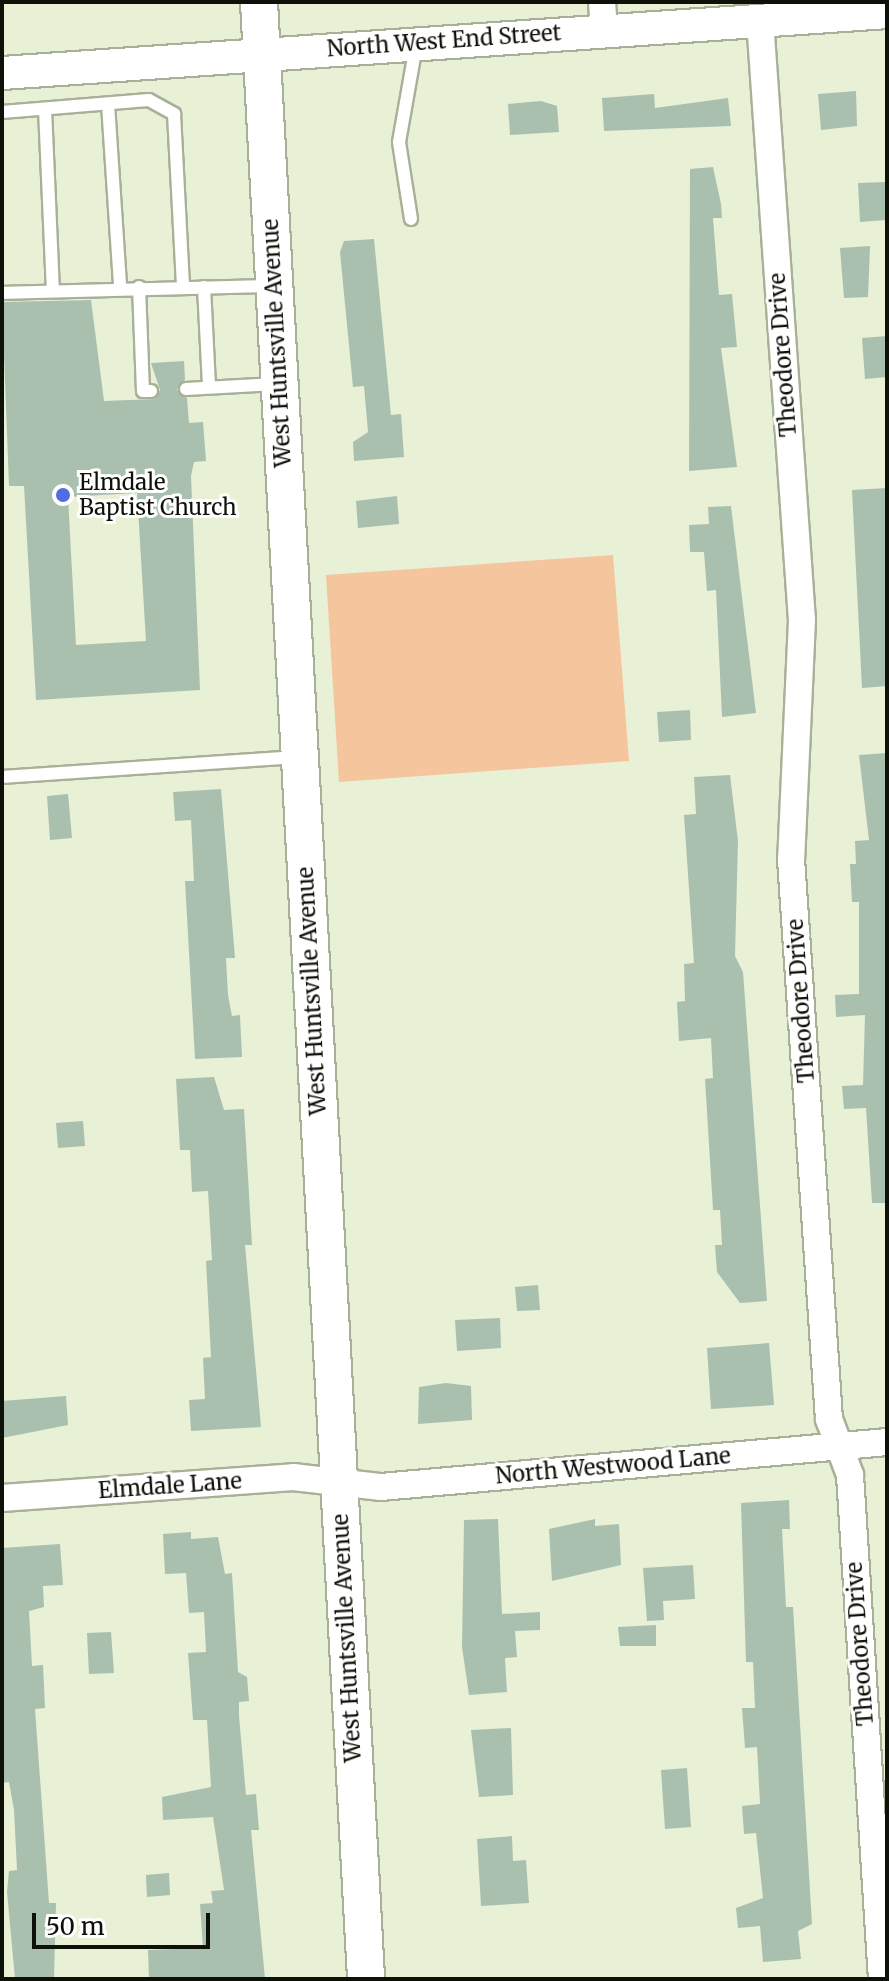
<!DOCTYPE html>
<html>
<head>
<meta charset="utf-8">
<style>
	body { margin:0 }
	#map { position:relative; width:889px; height:1981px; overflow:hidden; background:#e8f0d6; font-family:Merriweather,serif }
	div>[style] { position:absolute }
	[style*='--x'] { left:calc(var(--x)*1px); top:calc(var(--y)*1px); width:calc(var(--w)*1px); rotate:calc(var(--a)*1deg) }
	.green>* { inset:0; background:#f5c59d }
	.building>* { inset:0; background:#aac0ae }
	.roads { filter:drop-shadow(2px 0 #a9b098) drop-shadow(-2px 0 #a9b098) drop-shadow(0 2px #a9b098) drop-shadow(0 -2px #a9b098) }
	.service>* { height:12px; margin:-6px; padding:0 6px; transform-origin:6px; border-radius:6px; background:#fff }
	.minor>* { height:26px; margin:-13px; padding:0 13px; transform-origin:13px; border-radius:13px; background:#fff }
	.tertiary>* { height:32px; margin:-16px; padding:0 16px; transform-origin:16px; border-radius:16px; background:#fff }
	.secondary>* { height:36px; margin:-18px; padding:0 18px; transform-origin:18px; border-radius:18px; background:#fff }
	.dots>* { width:22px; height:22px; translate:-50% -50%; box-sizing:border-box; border:4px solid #fff; border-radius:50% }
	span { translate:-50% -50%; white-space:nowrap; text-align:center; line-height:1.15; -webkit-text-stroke:6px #fff; paint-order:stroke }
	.street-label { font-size:22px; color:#0e1108 }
	.poi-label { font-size:22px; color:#0e1108 }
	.left { translate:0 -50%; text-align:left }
	.frame { position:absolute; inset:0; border:4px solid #0e1108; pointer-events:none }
	.scale { position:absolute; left:32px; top:1913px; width:178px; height:36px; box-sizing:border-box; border:4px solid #0e1108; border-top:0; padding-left:10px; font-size:24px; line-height:28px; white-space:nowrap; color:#0e1108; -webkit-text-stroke:6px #fff; paint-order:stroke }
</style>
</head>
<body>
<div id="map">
	<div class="green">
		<i style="clip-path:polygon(613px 555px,629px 761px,339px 782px,326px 575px)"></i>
	</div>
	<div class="building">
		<i style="clip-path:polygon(856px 91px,857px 126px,821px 130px,818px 94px)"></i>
		<i style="clip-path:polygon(654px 94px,655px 108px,728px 98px,731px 126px,604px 131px,602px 98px)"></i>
		<i style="clip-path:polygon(541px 101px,557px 106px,559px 132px,510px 135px,508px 104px)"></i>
		<i style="clip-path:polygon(713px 167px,721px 204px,722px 218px,713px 218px,719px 295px,732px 294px,737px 347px,721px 348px,737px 467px,689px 471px,690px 169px)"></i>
		<i style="clip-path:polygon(887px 182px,887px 220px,860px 222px,858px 183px)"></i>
		<i style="clip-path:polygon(374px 239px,391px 415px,401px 414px,404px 457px,354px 461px,353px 442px,368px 432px,364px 386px,353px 387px,340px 252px,344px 241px)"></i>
		<i style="clip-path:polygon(870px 246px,868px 297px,844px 298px,840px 248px)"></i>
		<i style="clip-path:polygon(evenodd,91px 300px,104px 401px,155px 399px,160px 390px,151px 363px,184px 361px,185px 380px,177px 390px,187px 398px,189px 423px,203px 422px,206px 461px,194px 462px,191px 476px,200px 690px,36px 700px,24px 486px,9px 486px,2px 302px,91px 300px,137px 493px,146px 641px,76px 645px,68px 497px,137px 493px)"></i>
		<i style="clip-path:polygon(887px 336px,887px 377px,865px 379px,862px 338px)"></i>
		<i style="clip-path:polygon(887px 488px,887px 686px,862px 688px,852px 490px)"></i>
		<i style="clip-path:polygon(397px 496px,399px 524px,358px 528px,356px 501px)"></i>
		<i style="clip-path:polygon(731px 506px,756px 713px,722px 717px,716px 590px,707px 591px,704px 552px,690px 552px,689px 525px,709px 524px,708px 507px)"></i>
		<i style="clip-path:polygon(690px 710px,691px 740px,659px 742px,657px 712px)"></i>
		<i style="clip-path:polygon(887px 753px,887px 1203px,872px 1203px,866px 1108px,844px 1109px,842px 1086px,863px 1085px,865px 1015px,836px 1017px,835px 995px,859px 994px,859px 902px,852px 902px,850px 864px,856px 864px,855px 841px,869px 840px,859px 755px)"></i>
		<i style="clip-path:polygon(730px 775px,738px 841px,735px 956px,743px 972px,767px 1301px,740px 1303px,717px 1272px,715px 1245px,722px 1245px,720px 1210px,713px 1210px,705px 1079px,713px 1078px,711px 1038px,679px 1041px,677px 1002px,685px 1001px,684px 964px,694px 963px,684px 815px,696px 814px,694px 777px)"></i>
		<i style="clip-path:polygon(221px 789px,235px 958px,226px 958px,228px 995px,232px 1016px,240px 1015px,242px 1057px,195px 1059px,185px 881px,194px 881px,191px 820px,175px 821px,173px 792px)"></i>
		<i style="clip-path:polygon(68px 794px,72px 838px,50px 840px,47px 796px)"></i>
		<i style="clip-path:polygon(214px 1077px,224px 1110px,244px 1109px,252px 1245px,245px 1245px,261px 1427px,191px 1431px,189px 1400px,205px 1399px,203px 1358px,211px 1357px,206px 1261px,212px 1260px,208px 1191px,192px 1192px,190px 1150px,180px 1150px,176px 1079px)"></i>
		<i style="clip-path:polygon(83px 1121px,85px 1146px,58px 1148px,56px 1123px)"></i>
		<i style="clip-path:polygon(538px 1285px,540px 1310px,517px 1311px,515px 1287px)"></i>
		<i style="clip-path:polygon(500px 1318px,501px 1348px,457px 1351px,455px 1320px)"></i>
		<i style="clip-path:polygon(769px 1343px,774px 1405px,711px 1409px,707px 1348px)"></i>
		<i style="clip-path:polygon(446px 1383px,471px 1386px,472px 1420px,418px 1424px,419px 1387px)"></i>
		<i style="clip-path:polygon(66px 1396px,68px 1425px,2px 1438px,2px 1401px)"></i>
		<i style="clip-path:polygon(789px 1500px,790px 1529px,782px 1529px,786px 1607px,793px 1607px,812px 1924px,798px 1931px,801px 1959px,763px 1962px,760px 1926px,738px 1928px,736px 1908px,763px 1898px,756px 1833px,744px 1834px,742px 1806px,760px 1804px,757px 1747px,745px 1748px,742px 1708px,755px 1708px,753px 1662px,746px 1662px,741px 1503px)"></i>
		<i style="clip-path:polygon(498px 1519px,502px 1614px,540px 1612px,540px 1630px,515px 1631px,517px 1657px,505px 1658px,507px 1692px,469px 1695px,462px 1647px,464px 1520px)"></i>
		<i style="clip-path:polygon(595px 1519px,595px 1526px,619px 1524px,621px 1565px,552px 1581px,549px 1529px)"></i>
		<i style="clip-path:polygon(191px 1532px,191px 1539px,218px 1537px,225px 1574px,232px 1573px,238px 1672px,247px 1677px,249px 1701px,239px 1702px,239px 1716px,246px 1795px,256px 1794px,259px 1830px,251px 1830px,265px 1979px,149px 1979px,148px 1950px,203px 1948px,200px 1904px,213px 1903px,211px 1891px,224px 1890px,213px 1817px,163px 1820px,162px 1797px,211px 1787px,207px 1720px,193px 1720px,188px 1653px,206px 1652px,204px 1612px,189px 1613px,186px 1573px,165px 1574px,163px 1534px)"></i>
		<i style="clip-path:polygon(60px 1544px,63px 1585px,43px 1586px,44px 1607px,29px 1611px,32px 1666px,43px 1665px,45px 1708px,35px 1709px,49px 1903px,56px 1903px,54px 1979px,15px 1979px,7px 1892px,9px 1871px,17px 1870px,14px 1810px,9px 1782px,2px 1783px,2px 1548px)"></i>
		<i style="clip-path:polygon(693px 1565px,695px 1599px,663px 1601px,664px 1620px,647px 1621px,643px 1568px)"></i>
		<i style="clip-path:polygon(656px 1625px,656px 1646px,620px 1646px,618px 1627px)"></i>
		<i style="clip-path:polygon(111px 1632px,114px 1673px,89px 1674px,87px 1633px)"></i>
		<i style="clip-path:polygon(511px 1728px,513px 1795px,479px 1797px,471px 1730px)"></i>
		<i style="clip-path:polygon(687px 1768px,691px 1827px,665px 1829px,661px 1770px)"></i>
		<i style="clip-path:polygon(512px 1836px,513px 1861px,526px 1860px,529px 1903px,481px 1906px,477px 1839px)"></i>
		<i style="clip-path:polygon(169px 1873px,170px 1895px,147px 1897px,146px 1875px)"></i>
	</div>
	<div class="roads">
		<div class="service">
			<i style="--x:108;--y:104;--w:183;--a:86.2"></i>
			<i style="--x:45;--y:109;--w:181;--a:87.5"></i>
			<i style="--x:2;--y:112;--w:147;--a:-4.7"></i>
			<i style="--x:149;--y:100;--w:29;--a:29"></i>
			<i style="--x:174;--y:114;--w:172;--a:87"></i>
			<i style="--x:411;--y:219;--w:78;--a:-98.9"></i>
			<i style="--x:399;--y:142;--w:97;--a:-80"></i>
			<i style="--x:139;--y:287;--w:104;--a:87.8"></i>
			<i style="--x:143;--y:391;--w:8;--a:0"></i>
			<i style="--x:204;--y:287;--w:100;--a:87.1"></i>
			<i style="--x:2;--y:293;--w:269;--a:-1.5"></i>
			<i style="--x:186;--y:389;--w:90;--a:-3.2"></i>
			<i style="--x:2;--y:777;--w:297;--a:-3.9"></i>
		</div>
		<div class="minor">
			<i style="--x:602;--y:2;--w:28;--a:86"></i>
			<i style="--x:760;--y:20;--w:601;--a:86"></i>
			<i style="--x:802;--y:620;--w:239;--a:92.6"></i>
			<i style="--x:791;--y:859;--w:561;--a:86.12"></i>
			<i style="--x:829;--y:1419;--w:60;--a:69.4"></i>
			<i style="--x:850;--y:1475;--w:505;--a:86.37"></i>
			<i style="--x:2;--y:1498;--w:292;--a:-4.1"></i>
			<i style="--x:293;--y:1477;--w:89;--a:6.5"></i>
			<i style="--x:381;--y:1487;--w:508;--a:-5.08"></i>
		</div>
		<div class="tertiary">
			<i style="--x:2;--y:73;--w:887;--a:-3.94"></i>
		</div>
		<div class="secondary">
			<i style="--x:259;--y:2;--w:1980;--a:86.9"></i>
		</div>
	</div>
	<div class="dots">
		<i style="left:63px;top:495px;background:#526ce1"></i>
	</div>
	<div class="street-label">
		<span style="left:444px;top:41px;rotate:-4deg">North West End Street</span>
		<span style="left:277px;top:343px;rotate:-93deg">West Huntsville Avenue</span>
		<span style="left:783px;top:355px;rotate:-94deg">Theodore Drive</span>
		<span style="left:312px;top:991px;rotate:-93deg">West Huntsville Avenue</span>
		<span style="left:801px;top:1001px;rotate:-94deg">Theodore Drive</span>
		<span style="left:613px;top:1466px;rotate:-5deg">North Westwood Lane</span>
		<span style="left:170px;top:1486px;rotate:-4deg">Elmdale Lane</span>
		<span style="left:347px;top:1638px;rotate:-93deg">West Huntsville Avenue</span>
		<span style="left:860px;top:1644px;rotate:-94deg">Theodore Drive</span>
	</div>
	<div class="poi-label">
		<span class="left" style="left:79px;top:495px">Elmdale<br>Baptist Church</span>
	</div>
	<div class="frame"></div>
	<div class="scale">50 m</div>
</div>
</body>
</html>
